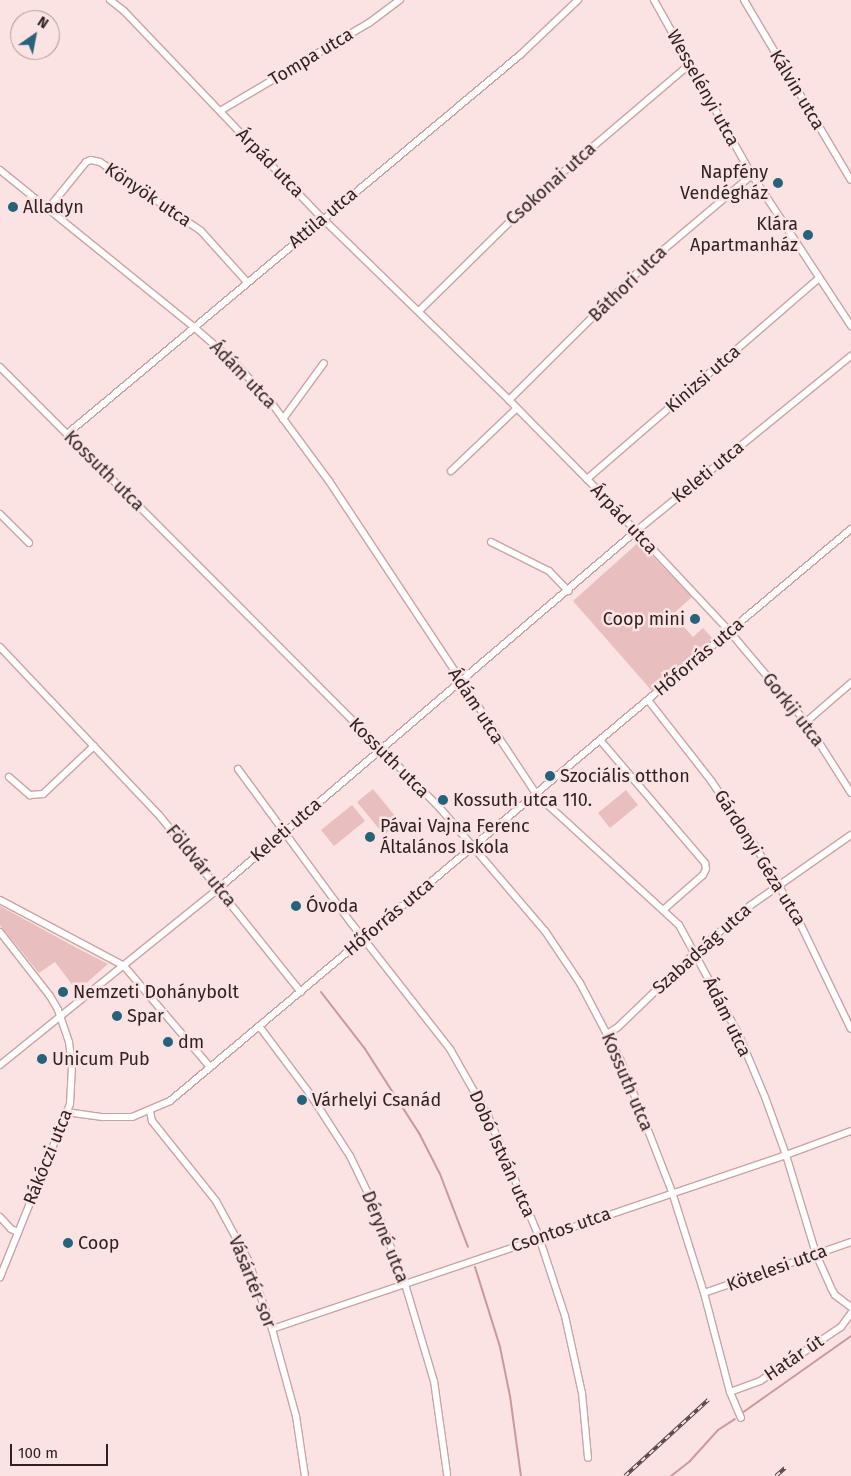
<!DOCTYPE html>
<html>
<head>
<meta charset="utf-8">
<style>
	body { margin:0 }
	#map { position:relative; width:851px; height:1476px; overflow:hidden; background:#fbe3e3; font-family:"Fira Sans",sans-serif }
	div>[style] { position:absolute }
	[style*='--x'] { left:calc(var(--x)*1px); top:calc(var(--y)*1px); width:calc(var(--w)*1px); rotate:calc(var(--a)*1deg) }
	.green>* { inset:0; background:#e9bebf }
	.stream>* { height:2px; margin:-1px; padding:0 1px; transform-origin:1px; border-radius:1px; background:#ca999a }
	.roads { filter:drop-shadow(1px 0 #c9a4a5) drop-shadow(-1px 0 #c9a4a5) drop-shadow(0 1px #c9a4a5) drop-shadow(0 -1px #c9a4a5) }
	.minor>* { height:6px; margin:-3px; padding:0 3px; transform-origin:3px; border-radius:3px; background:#fff }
	.rail>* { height:4px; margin-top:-2px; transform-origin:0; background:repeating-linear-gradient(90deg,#fbe3e3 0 5.5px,#524242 0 11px); box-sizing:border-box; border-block:1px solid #524242 }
	.dots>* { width:14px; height:14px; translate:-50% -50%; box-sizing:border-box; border:2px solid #fbe3e3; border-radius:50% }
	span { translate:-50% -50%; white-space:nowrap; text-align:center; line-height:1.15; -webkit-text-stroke:5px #fbe3e3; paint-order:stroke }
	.street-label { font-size:18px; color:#302222 }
	.poi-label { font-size:18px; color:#302222 }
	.right { translate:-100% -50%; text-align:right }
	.left { translate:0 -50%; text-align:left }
	.north { position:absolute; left:10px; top:10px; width:50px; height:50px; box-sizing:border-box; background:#fbe3e3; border:1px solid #aa9696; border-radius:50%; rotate:33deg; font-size:14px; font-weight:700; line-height:20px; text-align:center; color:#302222 }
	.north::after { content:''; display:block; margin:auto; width:18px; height:22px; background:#26637a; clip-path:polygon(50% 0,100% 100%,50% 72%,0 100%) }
	.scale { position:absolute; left:10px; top:1444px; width:98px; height:22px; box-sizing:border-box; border:2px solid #302222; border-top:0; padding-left:6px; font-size:15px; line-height:18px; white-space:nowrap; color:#302222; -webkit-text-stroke:4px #fbe3e3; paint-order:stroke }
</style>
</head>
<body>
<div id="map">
	<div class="green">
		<i style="clip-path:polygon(639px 542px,692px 597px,673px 614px,693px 637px,703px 628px,713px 639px,652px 691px,573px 601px)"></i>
		<i style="clip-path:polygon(373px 789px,400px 822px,384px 835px,357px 802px)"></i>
		<i style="clip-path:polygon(626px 790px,638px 805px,610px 828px,598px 813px)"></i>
		<i style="clip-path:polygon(352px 805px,365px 821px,334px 846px,321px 830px)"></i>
		<i style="clip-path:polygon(0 906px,75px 947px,108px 964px,77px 991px,55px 962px,39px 973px,0 925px)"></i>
	</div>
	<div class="stream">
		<i style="--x:321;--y:992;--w:72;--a:52.3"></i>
		<i style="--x:365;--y:1049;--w:100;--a:57.3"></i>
		<i style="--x:419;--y:1133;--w:46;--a:62.9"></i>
		<i style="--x:440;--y:1174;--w:78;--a:69"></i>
		<i style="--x:475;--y:1267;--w:84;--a:72.6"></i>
		<i style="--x:500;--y:1347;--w:50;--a:78.5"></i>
		<i style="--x:510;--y:1396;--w:81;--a:82.2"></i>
		<i style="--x:742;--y:1413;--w:133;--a:-35.2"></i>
		<i style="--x:671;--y:1476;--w:24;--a:-38"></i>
		<i style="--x:690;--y:1461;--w:42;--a:-47.9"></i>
		<i style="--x:718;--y:1430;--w:20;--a:-33"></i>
	</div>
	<div class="roads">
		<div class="minor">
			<i style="--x:110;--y:0;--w:18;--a:38"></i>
			<i style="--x:124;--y:11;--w:286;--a:46.3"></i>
			<i style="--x:322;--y:218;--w:261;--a:44.2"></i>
			<i style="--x:509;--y:400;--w:111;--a:45.4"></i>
			<i style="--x:587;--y:479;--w:208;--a:46.9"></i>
			<i style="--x:729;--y:631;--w:119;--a:49.8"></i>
			<i style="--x:806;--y:722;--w:84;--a:57.6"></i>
			<i style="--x:654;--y:0;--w:201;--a:60.8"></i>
			<i style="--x:752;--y:175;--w:181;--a:56.7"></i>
			<i style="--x:744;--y:0;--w:209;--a:59.3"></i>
			<i style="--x:220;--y:111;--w:173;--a:-30.6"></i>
			<i style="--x:369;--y:23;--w:39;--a:-37"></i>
			<i style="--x:0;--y:170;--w:251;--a:39"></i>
			<i style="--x:195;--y:328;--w:52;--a:41.1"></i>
			<i style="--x:234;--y:362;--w:53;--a:47.3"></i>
			<i style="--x:270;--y:401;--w:99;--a:53.6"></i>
			<i style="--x:329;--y:481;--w:375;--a:56.5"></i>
			<i style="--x:536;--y:794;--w:194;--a:42.5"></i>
			<i style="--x:679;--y:925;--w:123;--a:61.4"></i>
			<i style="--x:738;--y:1033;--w:69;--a:67.1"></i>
			<i style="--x:765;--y:1097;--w:62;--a:70.1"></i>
			<i style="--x:786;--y:1155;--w:103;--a:73.1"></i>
			<i style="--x:816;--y:1254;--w:37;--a:66"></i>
			<i style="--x:831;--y:1288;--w:8;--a:60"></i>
			<i style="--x:835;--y:1295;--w:20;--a:37"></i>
			<i style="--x:48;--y:209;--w:60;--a:-51"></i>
			<i style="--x:86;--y:162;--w:5;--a:-22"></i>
			<i style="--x:91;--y:160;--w:9;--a:13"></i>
			<i style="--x:100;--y:162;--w:122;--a:34.3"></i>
			<i style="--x:201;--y:231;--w:69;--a:48"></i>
			<i style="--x:419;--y:311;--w:173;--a:-44.5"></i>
			<i style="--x:542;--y:190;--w:194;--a:-40.4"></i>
			<i style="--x:0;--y:367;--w:622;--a:45.07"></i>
			<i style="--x:439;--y:807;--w:163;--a:49.5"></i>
			<i style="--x:545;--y:931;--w:63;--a:56.1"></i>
			<i style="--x:580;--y:983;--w:88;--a:62.3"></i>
			<i style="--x:621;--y:1061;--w:141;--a:68.7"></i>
			<i style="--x:672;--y:1192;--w:106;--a:72.4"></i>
			<i style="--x:704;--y:1293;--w:102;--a:75.3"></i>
			<i style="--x:730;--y:1392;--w:28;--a:67"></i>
			<i style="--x:509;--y:400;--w:189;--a:-44.8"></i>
			<i style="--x:643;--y:267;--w:143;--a:-40.2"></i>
			<i style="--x:283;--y:419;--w:69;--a:-53.8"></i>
			<i style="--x:67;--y:434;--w:591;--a:-39.92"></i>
			<i style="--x:520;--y:55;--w:80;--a:-43.5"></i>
			<i style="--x:451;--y:471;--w:91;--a:-43.7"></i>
			<i style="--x:587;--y:479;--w:306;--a:-40.9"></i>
			<i style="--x:0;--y:514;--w:41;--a:45"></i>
			<i style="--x:491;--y:542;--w:65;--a:26.6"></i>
			<i style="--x:549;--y:571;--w:28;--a:46"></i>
			<i style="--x:0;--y:647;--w:231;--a:46.6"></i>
			<i style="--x:159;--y:815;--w:227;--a:51.3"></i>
			<i style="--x:648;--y:700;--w:104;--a:52"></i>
			<i style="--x:712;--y:782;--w:81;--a:56.1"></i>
			<i style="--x:757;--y:849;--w:79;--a:59.5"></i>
			<i style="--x:797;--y:917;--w:124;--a:64.3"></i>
			<i style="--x:806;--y:722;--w:60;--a:-40.9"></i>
			<i style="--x:600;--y:740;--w:162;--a:49.5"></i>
			<i style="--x:705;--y:863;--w:6;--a:81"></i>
			<i style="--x:706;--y:869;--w:7;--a:117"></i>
			<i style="--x:703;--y:875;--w:53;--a:138.8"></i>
			<i style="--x:238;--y:769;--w:192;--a:53.7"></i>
			<i style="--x:352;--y:924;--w:159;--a:51.9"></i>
			<i style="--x:450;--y:1049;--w:77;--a:60.4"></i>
			<i style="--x:488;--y:1116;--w:131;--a:67.1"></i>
			<i style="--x:539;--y:1237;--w:83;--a:71.8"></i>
			<i style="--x:565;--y:1316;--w:79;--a:77.6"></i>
			<i style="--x:582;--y:1393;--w:65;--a:84.7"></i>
			<i style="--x:9;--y:777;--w:28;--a:41"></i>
			<i style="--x:30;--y:795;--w:13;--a:-4"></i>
			<i style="--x:43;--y:794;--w:70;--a:-43.3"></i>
			<i style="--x:0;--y:900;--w:140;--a:28"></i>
			<i style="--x:124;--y:966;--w:133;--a:49.6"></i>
			<i style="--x:0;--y:932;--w:81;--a:52"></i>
			<i style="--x:50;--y:996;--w:16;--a:60"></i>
			<i style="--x:58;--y:1010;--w:34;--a:71"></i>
			<i style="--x:69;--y:1042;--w:24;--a:83"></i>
			<i style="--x:72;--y:1066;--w:38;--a:93"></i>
			<i style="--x:70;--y:1104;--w:187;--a:112"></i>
			<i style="--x:259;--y:1026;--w:85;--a:53.1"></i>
			<i style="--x:310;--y:1094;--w:74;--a:57.2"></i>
			<i style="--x:350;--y:1156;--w:64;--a:64.2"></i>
			<i style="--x:378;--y:1214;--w:75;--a:68.9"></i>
			<i style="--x:405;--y:1284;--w:101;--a:73.4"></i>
			<i style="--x:434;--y:1381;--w:94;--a:82"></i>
			<i style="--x:607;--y:1034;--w:13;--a:-32"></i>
			<i style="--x:618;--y:1027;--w:107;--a:-43.9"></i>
			<i style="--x:695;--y:953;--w:74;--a:-40.6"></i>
			<i style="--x:751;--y:905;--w:122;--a:-35"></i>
			<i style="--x:0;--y:1065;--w:282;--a:-38.9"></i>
			<i style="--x:219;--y:888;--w:548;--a:-40.56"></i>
			<i style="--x:635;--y:532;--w:279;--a:-39.2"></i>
			<i style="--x:150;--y:1111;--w:10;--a:79"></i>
			<i style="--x:152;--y:1121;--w:102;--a:51.3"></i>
			<i style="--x:216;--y:1201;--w:67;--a:61.5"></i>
			<i style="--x:248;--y:1260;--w:73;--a:70.8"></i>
			<i style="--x:272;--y:1329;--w:90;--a:74.6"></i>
			<i style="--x:296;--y:1416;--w:61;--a:81.5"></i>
			<i style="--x:66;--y:1112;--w:37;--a:8"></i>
			<i style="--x:103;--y:1117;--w:29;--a:0"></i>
			<i style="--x:132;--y:1117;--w:41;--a:-22.8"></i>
			<i style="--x:170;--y:1101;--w:889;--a:-40.03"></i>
			<i style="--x:0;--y:1217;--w:16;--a:47"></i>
			<i style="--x:11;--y:1229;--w:8;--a:23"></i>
			<i style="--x:704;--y:1293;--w:156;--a:-19.1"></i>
			<i style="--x:272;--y:1329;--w:543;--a:-18.7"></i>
			<i style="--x:786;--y:1155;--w:69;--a:-20.3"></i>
			<i style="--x:730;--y:1392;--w:32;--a:-20"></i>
			<i style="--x:760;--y:1381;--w:20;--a:-33"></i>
			<i style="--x:777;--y:1370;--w:77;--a:-33.9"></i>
			<i style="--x:841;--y:1327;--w:17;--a:-54"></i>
		</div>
	</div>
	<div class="rail">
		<i style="--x:625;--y:1476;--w:113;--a:-42.5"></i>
		<i style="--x:776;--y:1476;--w:12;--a:-42"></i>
	</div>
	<div class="dots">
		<i style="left:778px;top:183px;background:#26637a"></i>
		<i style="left:13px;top:207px;background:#26637a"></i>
		<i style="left:808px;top:235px;background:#26637a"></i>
		<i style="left:695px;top:619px;background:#26637a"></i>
		<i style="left:550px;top:776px;background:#26637a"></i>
		<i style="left:443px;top:800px;background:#26637a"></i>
		<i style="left:370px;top:837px;background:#26637a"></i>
		<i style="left:296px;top:906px;background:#26637a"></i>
		<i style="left:63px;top:992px;background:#26637a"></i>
		<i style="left:117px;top:1016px;background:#26637a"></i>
		<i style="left:168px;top:1042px;background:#26637a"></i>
		<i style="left:42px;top:1059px;background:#26637a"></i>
		<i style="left:302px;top:1100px;background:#26637a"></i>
		<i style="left:68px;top:1243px;background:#26637a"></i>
	</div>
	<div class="street-label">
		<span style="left:311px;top:57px;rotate:-31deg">Tompa utca</span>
		<span style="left:703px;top:88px;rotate:61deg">Wesselényi utca</span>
		<span style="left:797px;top:90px;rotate:59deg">Kálvin utca</span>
		<span style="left:270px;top:163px;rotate:46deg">Árpád utca</span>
		<span style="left:551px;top:184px;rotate:-42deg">Csokonai utca</span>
		<span style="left:148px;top:195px;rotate:34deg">Könyök utca</span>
		<span style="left:323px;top:218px;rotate:-40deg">Attila utca</span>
		<span style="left:628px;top:284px;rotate:-44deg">Báthori utca</span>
		<span style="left:243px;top:375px;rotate:46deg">Ádám utca</span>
		<span style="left:703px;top:379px;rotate:-41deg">Kinizsi utca</span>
		<span style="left:104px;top:471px;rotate:45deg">Kossuth utca</span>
		<span style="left:708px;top:472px;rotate:-39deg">Keleti utca</span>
		<span style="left:624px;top:519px;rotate:47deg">Árpád utca</span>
		<span style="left:699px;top:657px;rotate:-40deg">Hőforrás utca</span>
		<span style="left:476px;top:706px;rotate:57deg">Ádám utca</span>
		<span style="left:793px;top:710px;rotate:52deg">Gorkij utca</span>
		<span style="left:389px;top:758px;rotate:45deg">Kossuth utca</span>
		<span style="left:286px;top:830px;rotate:-41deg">Keleti utca</span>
		<span style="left:760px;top:858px;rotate:58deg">Gárdonyi Géza utca</span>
		<span style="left:201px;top:866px;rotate:51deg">Földvár utca</span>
		<span style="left:389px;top:917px;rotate:-40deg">Hőforrás utca</span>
		<span style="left:702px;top:949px;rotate:-42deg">Szabadság utca</span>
		<span style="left:727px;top:1017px;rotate:64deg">Ádám utca</span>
		<span style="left:627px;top:1082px;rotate:67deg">Kossuth utca</span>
		<span style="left:502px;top:1154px;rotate:66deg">Dobó István utca</span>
		<span style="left:48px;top:1157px;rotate:-68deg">Rákóczi utca</span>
		<span style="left:561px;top:1230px;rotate:-19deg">Csontos utca</span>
		<span style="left:385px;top:1237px;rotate:68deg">Déryné utca</span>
		<span style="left:777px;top:1268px;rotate:-20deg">Kötelesi utca</span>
		<span style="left:252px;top:1282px;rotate:68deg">Vásártér sor</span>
		<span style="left:794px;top:1358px;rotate:-34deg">Határ út</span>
	</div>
	<div class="poi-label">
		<span class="right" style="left:768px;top:183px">Napfény<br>Vendégház</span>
		<span class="left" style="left:23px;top:207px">Alladyn</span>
		<span class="right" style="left:798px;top:235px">Klára<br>Apartmanház</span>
		<span class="right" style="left:685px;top:619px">Coop mini</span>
		<span class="left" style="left:560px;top:776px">Szociális otthon</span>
		<span class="left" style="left:453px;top:800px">Kossuth utca 110.</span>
		<span class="left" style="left:380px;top:837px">Pávai Vajna Ferenc<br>Általános Iskola</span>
		<span class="left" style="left:306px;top:906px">Óvoda</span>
		<span class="left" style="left:73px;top:992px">Nemzeti Dohánybolt</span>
		<span class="left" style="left:127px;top:1016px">Spar</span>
		<span class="left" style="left:178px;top:1042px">dm</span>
		<span class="left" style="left:52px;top:1059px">Unicum Pub</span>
		<span class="left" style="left:312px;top:1100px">Várhelyi Csanád</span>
		<span class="left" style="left:78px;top:1243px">Coop</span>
	</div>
	<div class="north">N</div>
	<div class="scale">100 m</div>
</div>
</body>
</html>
